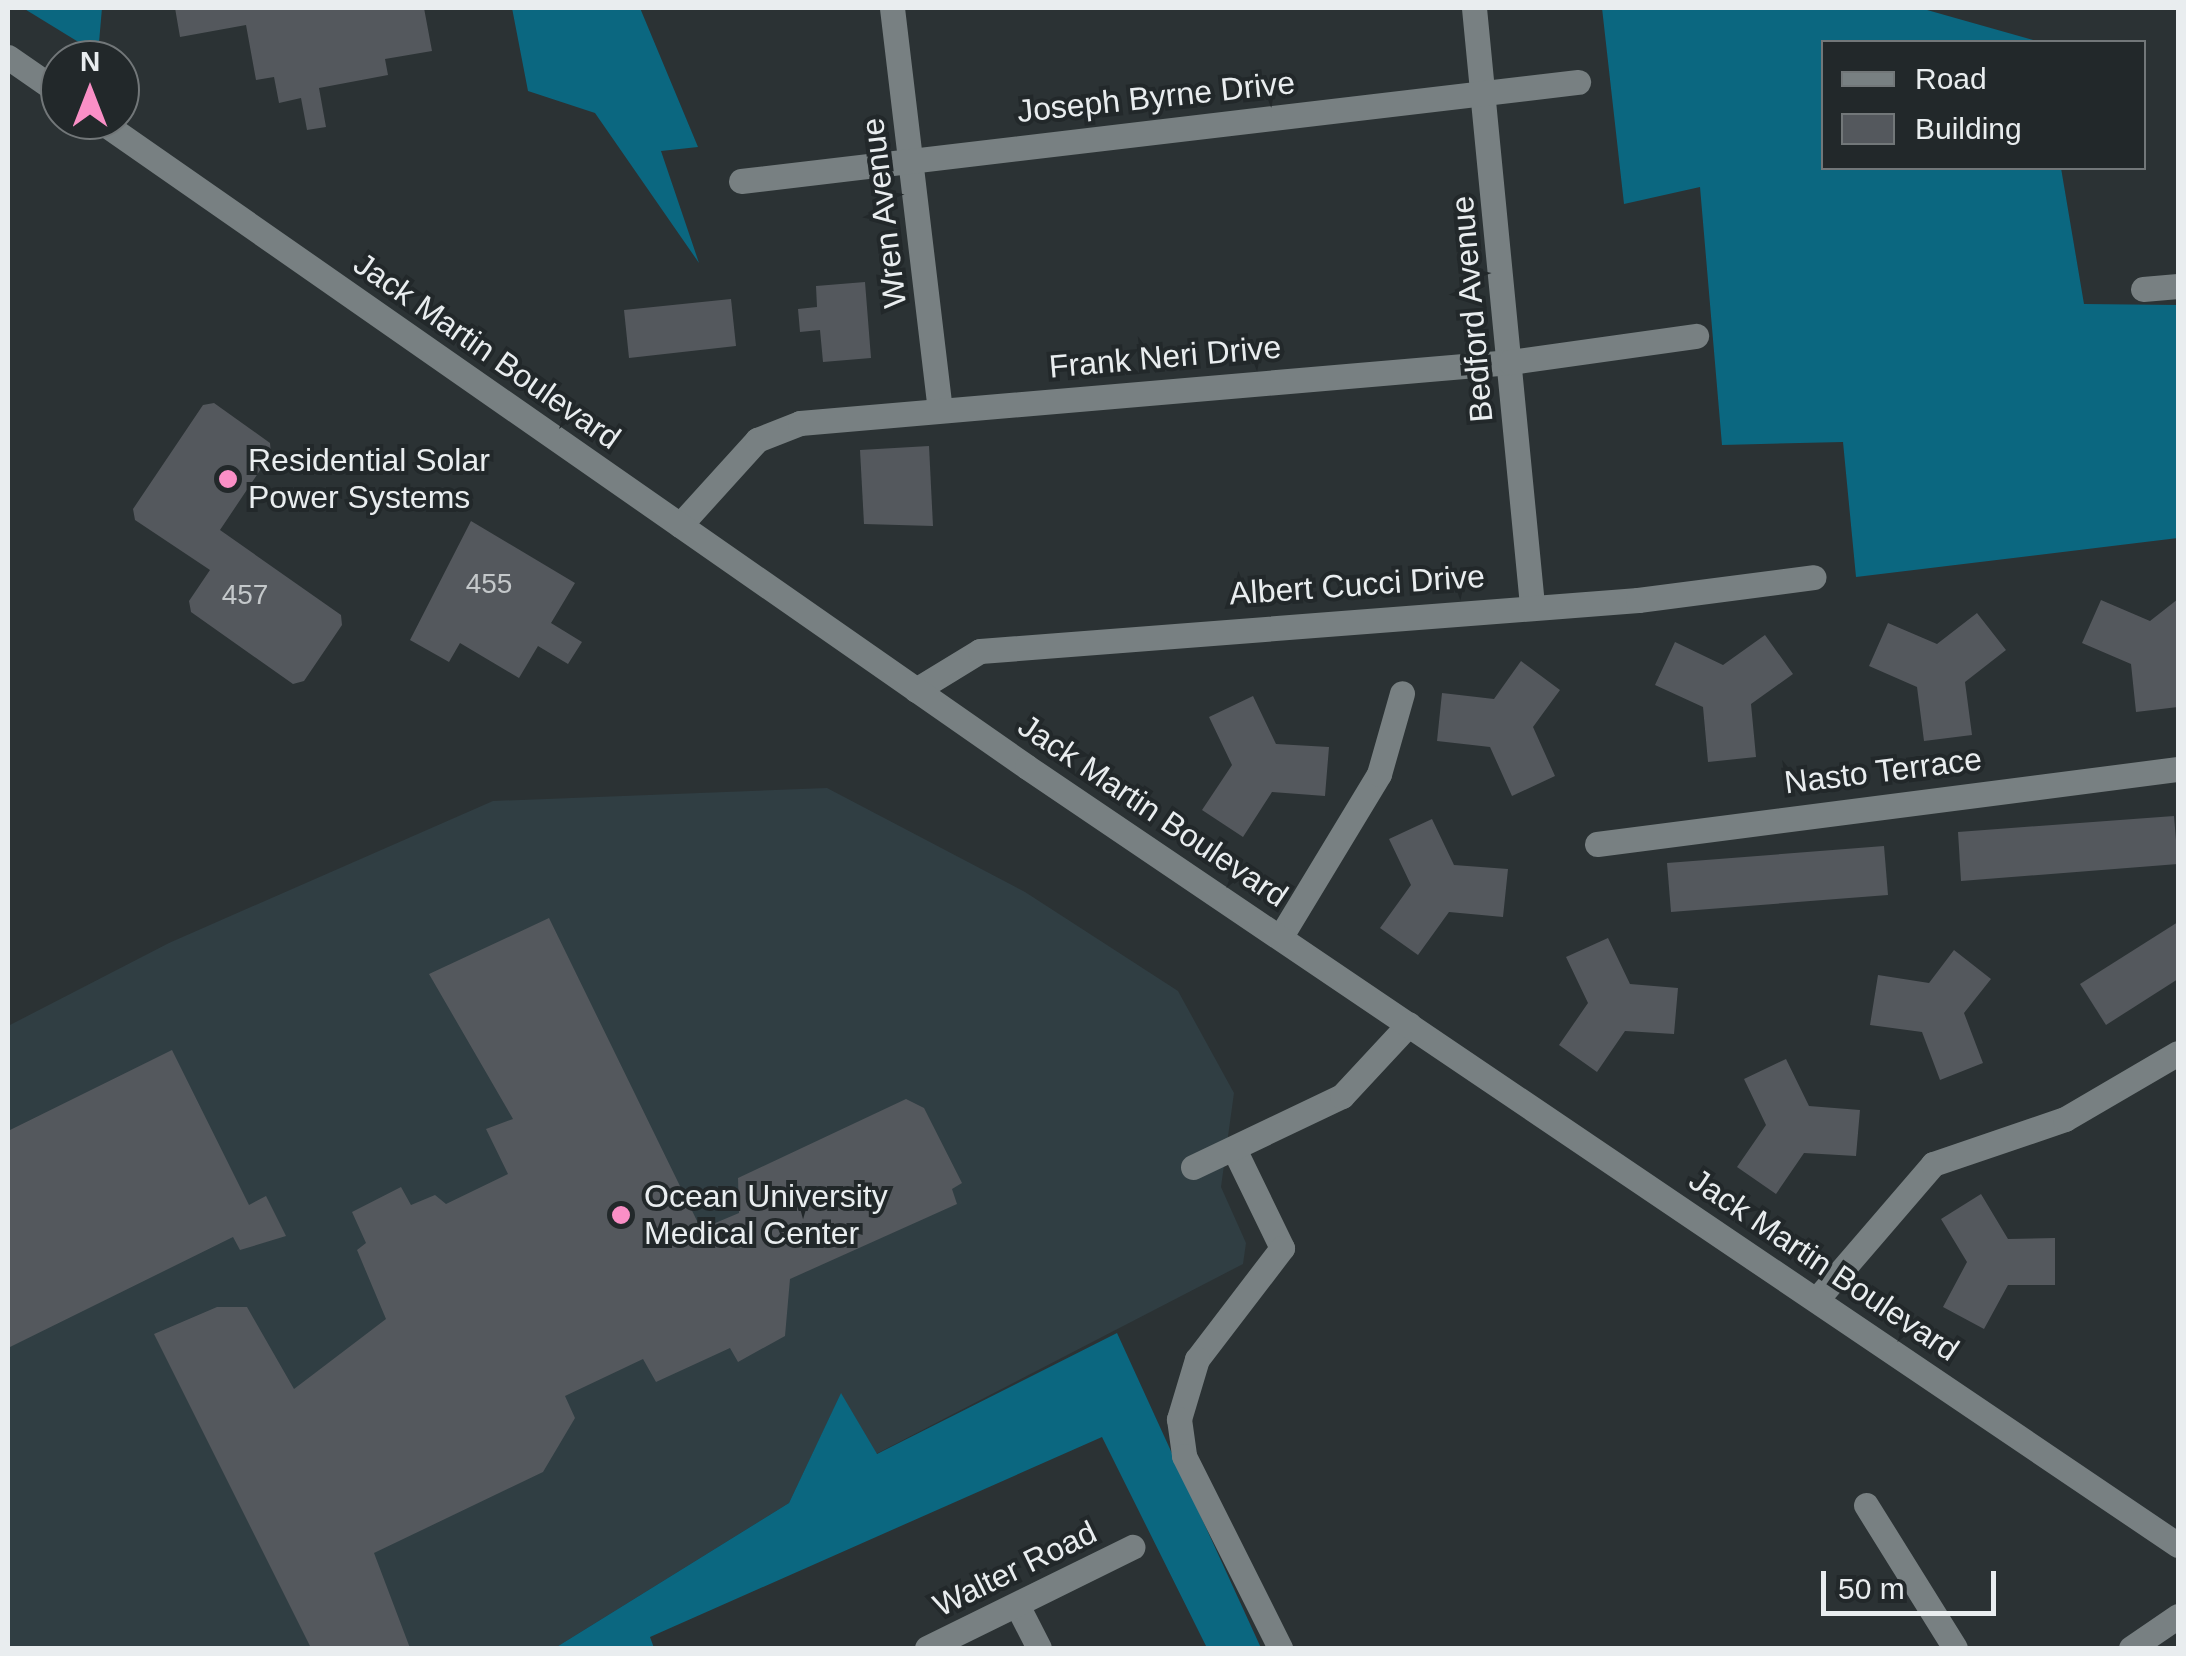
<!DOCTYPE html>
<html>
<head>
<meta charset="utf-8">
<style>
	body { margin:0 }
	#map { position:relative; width:2186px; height:1656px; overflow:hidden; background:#2b3234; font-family:Arial,sans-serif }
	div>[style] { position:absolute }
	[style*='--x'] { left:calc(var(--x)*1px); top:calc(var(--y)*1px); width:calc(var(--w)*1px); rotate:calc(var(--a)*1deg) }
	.built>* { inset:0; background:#303e43 }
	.forest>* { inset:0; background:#0b6780 }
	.building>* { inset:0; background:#54585d }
	.minor>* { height:25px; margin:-12.5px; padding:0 12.5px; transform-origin:12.5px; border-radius:12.5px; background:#788082 }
	.tertiary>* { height:25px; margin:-12.5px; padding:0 12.5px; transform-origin:12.5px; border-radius:12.5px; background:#788082 }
	.dots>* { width:28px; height:28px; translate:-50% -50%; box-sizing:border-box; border:5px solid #22282a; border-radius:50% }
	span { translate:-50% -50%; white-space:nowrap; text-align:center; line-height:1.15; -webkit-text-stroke:8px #22282a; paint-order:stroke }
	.number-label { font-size:28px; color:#c4c8ca }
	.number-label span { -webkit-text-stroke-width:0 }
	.street-label { font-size:32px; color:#e9edef }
	.poi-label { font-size:32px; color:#e9edef }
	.left { translate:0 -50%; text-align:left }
	.frame { position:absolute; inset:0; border:10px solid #e9edef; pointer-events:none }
	.legend { position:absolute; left:1821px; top:40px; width:325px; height:130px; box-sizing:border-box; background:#22282a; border:2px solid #727779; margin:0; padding:12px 18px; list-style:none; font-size:30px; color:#e9edef }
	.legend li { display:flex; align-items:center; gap:20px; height:50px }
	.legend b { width:50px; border:2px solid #727779 }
	.north { position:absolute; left:40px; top:40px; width:100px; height:100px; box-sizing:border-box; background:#22282a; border:2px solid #727779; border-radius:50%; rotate:0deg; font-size:28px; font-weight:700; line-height:40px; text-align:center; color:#e9edef }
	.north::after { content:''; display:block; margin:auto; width:35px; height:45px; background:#fa8fc6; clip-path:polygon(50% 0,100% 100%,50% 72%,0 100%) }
	.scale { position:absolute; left:1821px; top:1571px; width:175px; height:45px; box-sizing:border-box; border:5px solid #e9edef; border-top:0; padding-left:12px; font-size:30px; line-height:35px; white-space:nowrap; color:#e9edef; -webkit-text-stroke:8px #22282a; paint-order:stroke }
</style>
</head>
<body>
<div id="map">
	<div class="built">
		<i style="clip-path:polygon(827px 788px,1025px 892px,1178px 991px,1234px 1093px,1221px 1187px,1246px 1243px,1243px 1264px,876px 1454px,841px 1394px,789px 1503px,555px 1648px,8px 1648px,8px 1026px,169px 943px,493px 801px)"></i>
	</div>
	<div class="forest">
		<i style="clip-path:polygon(23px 8px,102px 8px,98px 54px)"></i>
		<i style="clip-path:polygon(512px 8px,640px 8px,698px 147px,661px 151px,699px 263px,595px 113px,528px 91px)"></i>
		<i style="clip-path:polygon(1602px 8px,1920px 8px,2040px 42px,1824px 42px,1824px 168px,2061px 168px,2084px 304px,2178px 305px,2178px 538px,1856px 577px,1843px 442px,1722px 445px,1700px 187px,1624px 204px)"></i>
		<i style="clip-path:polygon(1117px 1333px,1261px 1648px,1207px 1648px,1102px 1437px,650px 1637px,654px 1648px,555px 1648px,789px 1503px,841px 1393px,877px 1454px)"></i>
	</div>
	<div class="building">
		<i style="clip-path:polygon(175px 8px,424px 8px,432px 51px,385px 59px,388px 75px,319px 88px,326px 127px,307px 130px,301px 98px,279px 103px,274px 77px,256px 80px,246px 25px,180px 37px)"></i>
		<i style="clip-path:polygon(865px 282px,871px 358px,823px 362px,820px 330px,800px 332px,798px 309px,817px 307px,816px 286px)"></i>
		<i style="clip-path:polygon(731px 299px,736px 346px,629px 358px,624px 310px)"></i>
		<i style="clip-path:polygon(214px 403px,270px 443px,271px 454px,220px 530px,341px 615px,342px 625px,304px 681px,293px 684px,191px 612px,189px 601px,210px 570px,135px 520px,133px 509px,203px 405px)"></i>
		<i style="clip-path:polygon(929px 446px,933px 526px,864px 524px,860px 450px)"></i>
		<i style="clip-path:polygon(471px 521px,575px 583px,551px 623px,582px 642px,568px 664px,538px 646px,519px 678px,460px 643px,449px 662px,410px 640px)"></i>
		<i style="clip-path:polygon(2178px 599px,2178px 707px,2136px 712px,2131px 664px,2082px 643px,2101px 600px,2150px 621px)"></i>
		<i style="clip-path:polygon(1977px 613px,2006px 650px,1965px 682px,1972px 735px,1924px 741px,1917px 687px,1869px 666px,1888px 623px,1937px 644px)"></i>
		<i style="clip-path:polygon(1765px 635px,1793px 674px,1751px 704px,1756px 757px,1708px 762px,1703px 707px,1655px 685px,1675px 642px,1723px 665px)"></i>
		<i style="clip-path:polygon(1521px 661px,1560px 690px,1533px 727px,1555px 776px,1512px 796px,1490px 747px,1437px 741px,1442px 693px,1494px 699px)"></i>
		<i style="clip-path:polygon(1253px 696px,1276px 744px,1329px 747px,1325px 796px,1272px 792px,1243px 837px,1202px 810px,1232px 765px,1209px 717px)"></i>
		<i style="clip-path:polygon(2174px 816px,2178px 864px,1961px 881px,1958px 832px)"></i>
		<i style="clip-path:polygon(1432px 819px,1454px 865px,1508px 869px,1503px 917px,1449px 912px,1418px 955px,1380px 928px,1411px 885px,1389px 839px)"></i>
		<i style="clip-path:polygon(1884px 846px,1888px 895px,1671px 912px,1667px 863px)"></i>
		<i style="clip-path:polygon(549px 918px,701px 1229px,739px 1213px,738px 1178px,906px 1099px,924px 1108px,962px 1183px,952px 1189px,957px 1204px,790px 1279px,785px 1336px,738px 1362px,730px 1348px,656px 1382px,643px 1359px,565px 1396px,575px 1418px,543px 1472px,374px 1553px,410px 1648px,311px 1648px,154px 1334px,217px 1307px,247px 1307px,294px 1389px,386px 1319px,357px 1250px,366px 1243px,352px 1212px,401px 1187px,411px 1205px,435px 1195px,446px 1204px,508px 1174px,486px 1129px,513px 1119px,429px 974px)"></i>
		<i style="clip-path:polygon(2178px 922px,2178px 979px,2106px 1025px,2080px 984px)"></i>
		<i style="clip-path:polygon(1608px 938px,1630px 984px,1678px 988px,1674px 1034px,1625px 1031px,1597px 1072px,1559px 1045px,1588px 1003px,1566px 957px)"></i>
		<i style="clip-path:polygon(1954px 950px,1991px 979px,1964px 1013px,1983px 1063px,1940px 1080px,1922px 1032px,1870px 1025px,1878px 975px,1929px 983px)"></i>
		<i style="clip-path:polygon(172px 1050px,249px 1205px,266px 1196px,286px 1236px,240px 1250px,233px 1237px,8px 1348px,8px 1131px)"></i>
		<i style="clip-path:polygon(1786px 1059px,1809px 1106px,1860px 1110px,1856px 1156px,1804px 1153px,1776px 1194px,1737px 1167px,1766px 1125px,1744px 1079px)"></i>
		<i style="clip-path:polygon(1981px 1194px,2008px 1239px,2055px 1238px,2055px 1285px,2008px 1285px,1984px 1329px,1943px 1307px,1967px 1262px,1941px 1219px)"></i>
	</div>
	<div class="minor">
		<i style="--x:892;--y:8;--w:405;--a:83.2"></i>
		<i style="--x:1474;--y:8;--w:600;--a:84.45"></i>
		<i style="--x:741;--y:181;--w:843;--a:-6.75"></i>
		<i style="--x:2143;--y:289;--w:35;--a:-5"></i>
		<i style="--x:680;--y:525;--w:115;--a:-47.8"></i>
		<i style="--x:757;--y:440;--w:46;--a:-21.6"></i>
		<i style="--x:800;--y:423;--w:713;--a:-4.91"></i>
		<i style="--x:1510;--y:362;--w:188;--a:-8"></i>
		<i style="--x:916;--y:690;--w:75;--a:-31.4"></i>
		<i style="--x:980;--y:651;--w:660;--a:-4.43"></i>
		<i style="--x:1638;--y:600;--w:177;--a:-7.4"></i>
		<i style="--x:1597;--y:844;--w:586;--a:-7.36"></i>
		<i style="--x:1281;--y:936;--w:189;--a:-58.8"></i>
		<i style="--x:1379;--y:774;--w:84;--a:-74.1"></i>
		<i style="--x:1234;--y:1149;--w:110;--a:64.1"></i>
		<i style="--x:1282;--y:1248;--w:140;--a:127.4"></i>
		<i style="--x:1197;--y:1359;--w:63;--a:106.7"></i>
		<i style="--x:1179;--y:1419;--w:37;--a:82"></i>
		<i style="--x:1184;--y:1456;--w:215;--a:63.4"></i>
		<i style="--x:1193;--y:1167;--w:165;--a:-25.5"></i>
		<i style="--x:1342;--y:1096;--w:98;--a:-47.1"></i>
		<i style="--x:1817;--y:1299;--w:178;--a:-49.3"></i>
		<i style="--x:1933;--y:1164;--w:139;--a:-18.8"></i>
		<i style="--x:2065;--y:1119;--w:131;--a:-30.3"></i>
		<i style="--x:1866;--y:1505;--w:168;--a:58.1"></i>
		<i style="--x:1017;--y:1605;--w:48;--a:62.9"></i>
		<i style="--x:927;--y:1648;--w:229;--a:-26.2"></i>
		<i style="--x:2131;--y:1648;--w:57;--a:-34.2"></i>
	</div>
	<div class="tertiary">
		<i style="--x:8;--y:57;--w:63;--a:34.7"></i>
		<i style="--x:99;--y:120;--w:1131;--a:34.88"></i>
		<i style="--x:1027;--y:767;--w:1389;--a:34.06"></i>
	</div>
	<div class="dots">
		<i style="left:228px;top:479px;background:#fa8fc6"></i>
		<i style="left:621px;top:1215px;background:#fa8fc6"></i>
	</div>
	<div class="number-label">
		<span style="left:489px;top:584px">455</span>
		<span style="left:245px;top:595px">457</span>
	</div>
	<div class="street-label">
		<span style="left:1156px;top:97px;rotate:-6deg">Joseph Byrne Drive</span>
		<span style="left:884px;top:213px;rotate:-97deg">Wren Avenue</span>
		<span style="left:1472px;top:309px;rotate:-95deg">Bedford Avenue</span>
		<span style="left:487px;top:351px;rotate:35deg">Jack Martin Boulevard</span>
		<span style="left:1165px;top:357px;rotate:-5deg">Frank Neri Drive</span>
		<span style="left:1357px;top:585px;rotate:-4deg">Albert Cucci Drive</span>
		<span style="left:1883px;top:771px;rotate:-7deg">Nasto Terrace</span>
		<span style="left:1153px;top:811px;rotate:34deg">Jack Martin Boulevard</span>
		<span style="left:1824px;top:1265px;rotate:34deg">Jack Martin Boulevard</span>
		<span style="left:1015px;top:1569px;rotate:-26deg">Walter Road</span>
	</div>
	<div class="poi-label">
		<span class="left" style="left:248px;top:479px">Residential Solar<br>Power Systems</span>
		<span class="left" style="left:644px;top:1215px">Ocean University<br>Medical Center</span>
	</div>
	<div class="frame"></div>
	<ul class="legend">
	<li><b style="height:12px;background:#788082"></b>Road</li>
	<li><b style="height:28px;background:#54585d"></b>Building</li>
	</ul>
	<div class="north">N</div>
	<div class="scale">50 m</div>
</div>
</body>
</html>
